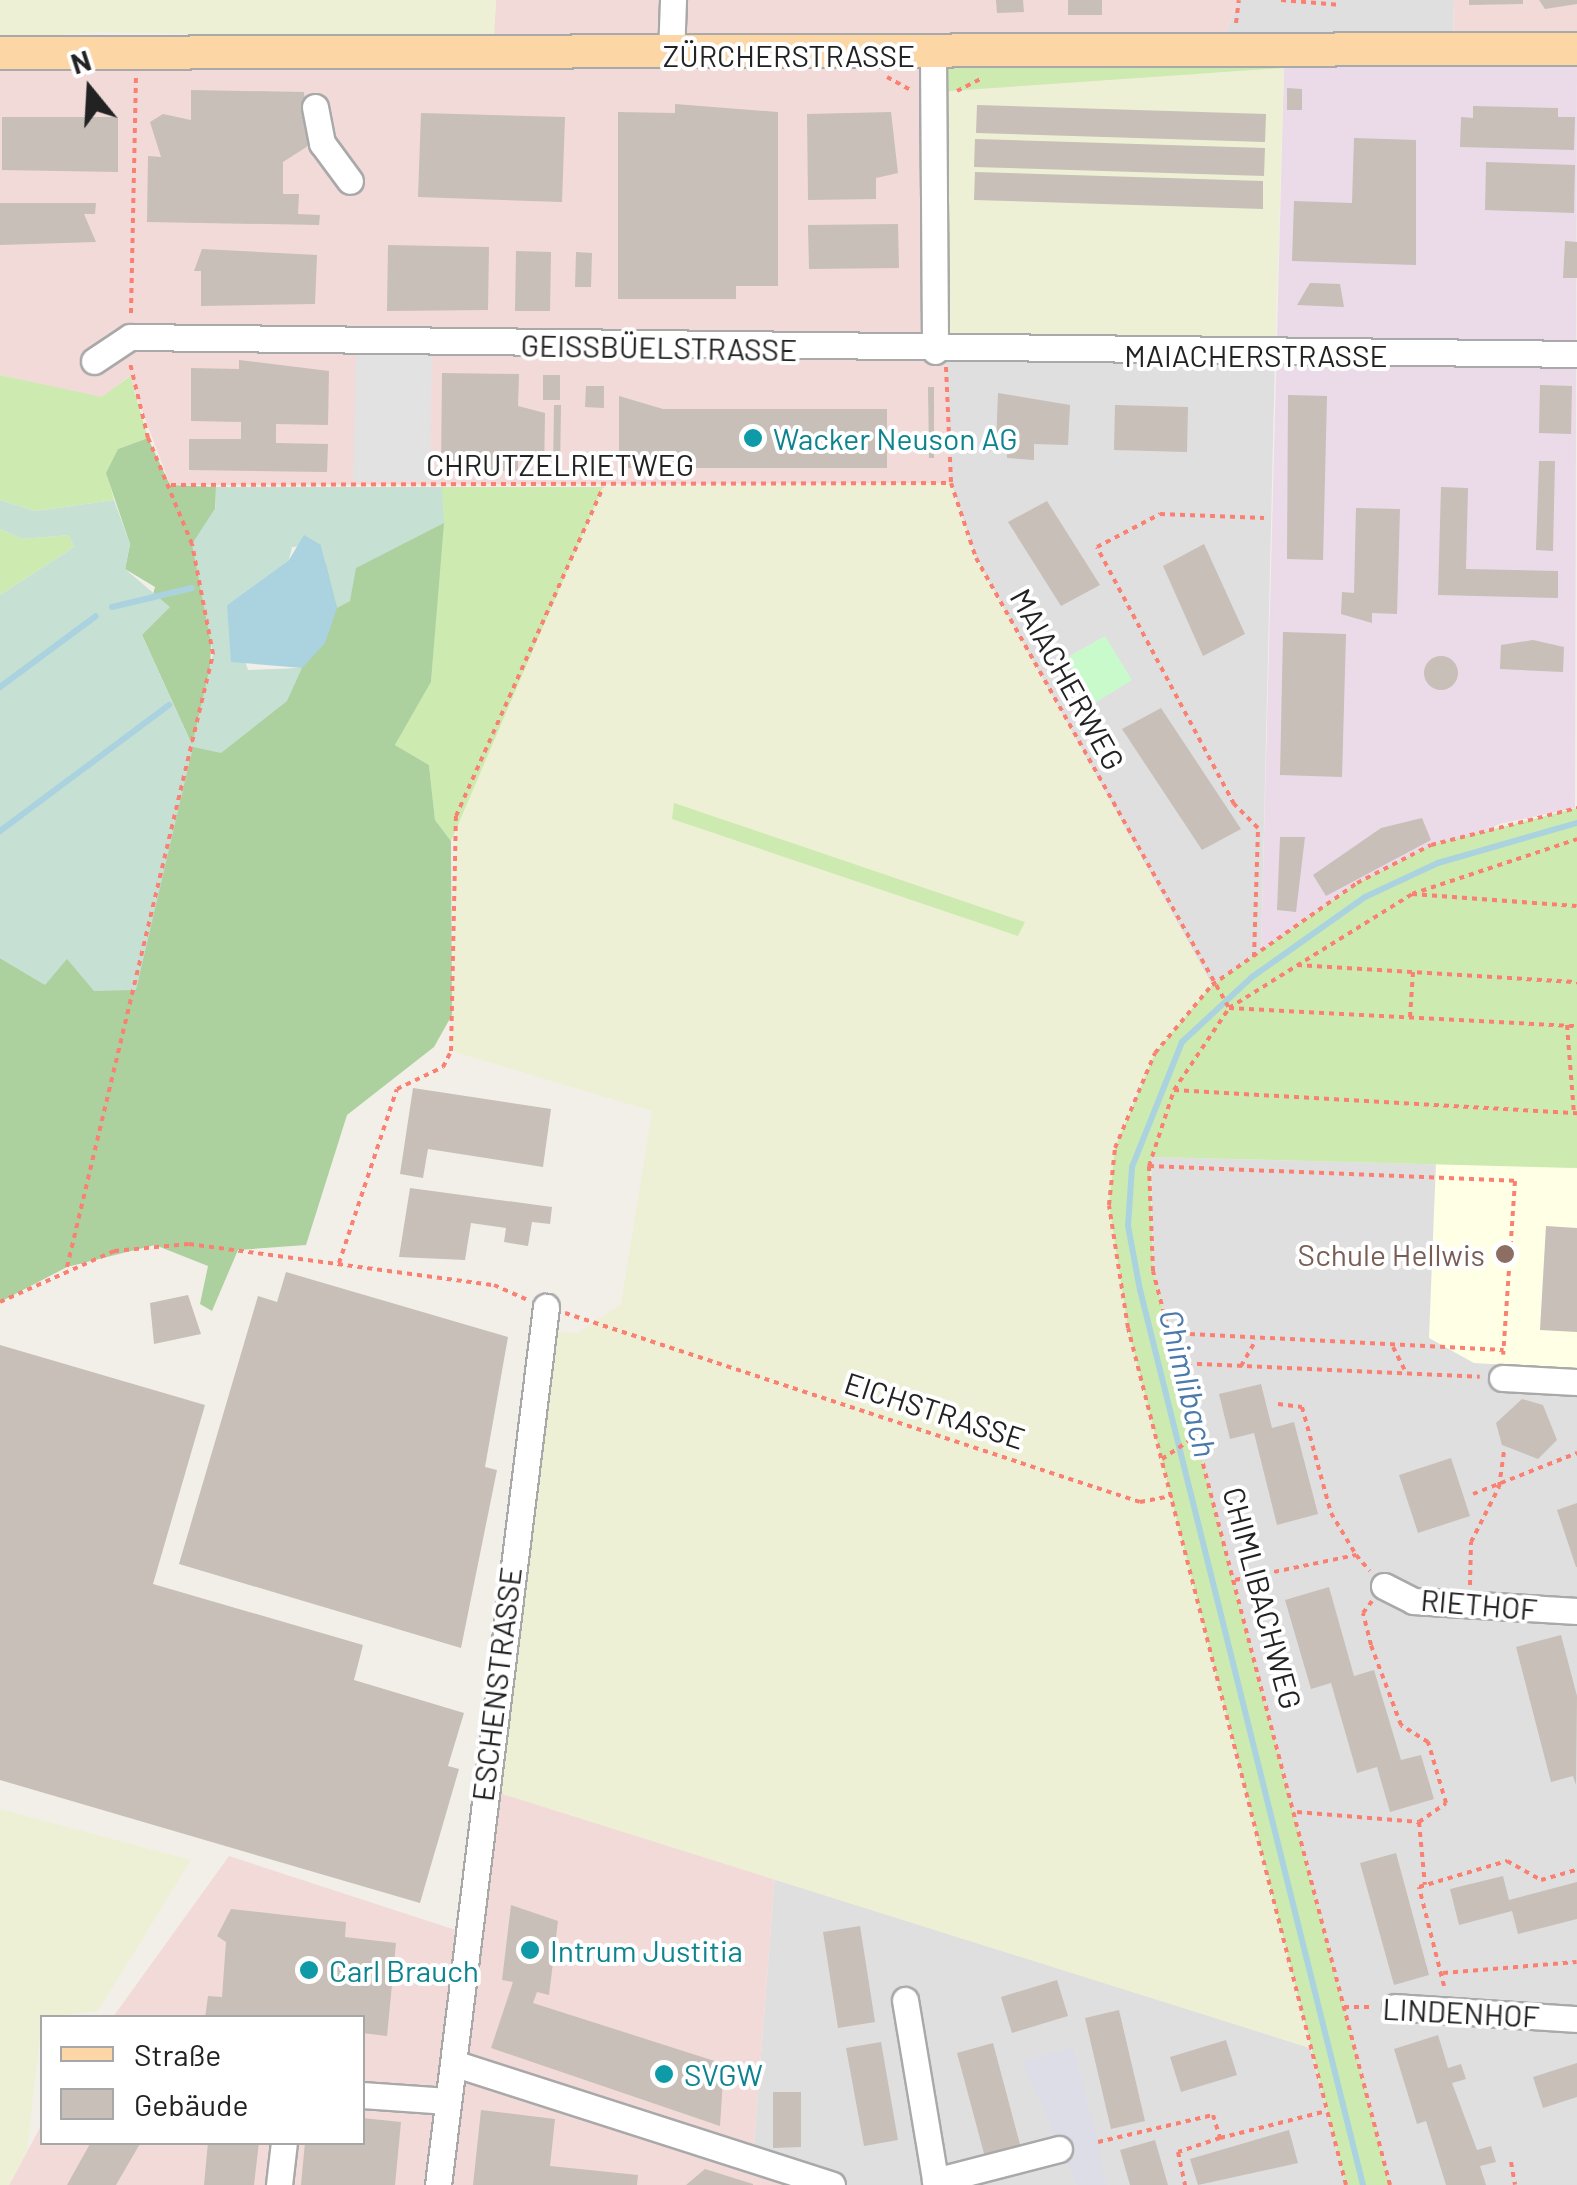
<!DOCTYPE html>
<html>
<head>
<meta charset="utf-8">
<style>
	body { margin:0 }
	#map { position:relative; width:1577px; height:2185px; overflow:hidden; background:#f2efe9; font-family:Barlow,sans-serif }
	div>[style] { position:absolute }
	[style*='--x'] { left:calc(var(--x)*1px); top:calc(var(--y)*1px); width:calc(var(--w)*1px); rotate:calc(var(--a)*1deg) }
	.residential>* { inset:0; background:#e0dfdf }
	.commercial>* { inset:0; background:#f2dad9 }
	.industrial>* { inset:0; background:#ebdbe8 }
	.education>* { inset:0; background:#ffffe5 }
	.farmland>* { inset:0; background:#eef0d5 }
	.grass>* { inset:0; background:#cdebb0 }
	.forest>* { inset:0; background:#add19e }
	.wetland>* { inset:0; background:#c6e0d4 }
	.park>* { inset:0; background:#c8facc }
	.parking>* { inset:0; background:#e2e2e2 }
	.plaza>* { inset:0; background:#dddde8 }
	.water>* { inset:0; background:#aad3df }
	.stream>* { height:6px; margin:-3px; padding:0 3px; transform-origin:3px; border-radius:3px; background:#aad3df }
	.building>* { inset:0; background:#c7bfb8 }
	.round { border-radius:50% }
	.path>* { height:4px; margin-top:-2px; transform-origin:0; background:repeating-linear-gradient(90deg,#fa8072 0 5px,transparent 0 10px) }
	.roads { filter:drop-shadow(2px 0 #a9a9a9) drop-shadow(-2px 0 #a9a9a9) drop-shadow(0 2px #a9a9a9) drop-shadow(0 -2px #a9a9a9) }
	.minor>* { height:25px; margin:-12.5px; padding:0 12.5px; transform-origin:12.5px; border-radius:12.5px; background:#fff }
	.major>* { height:32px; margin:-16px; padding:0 16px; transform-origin:16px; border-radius:16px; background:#fcd6a4 }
	.dots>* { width:28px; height:28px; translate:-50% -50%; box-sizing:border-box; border:5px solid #fff; border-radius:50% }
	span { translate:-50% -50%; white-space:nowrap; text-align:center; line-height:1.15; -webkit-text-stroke:8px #fff; paint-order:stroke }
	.street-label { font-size:30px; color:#222 }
	.culture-label { font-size:30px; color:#0d838f }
	.left { translate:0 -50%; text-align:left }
	.education-label { font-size:30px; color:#785e54 }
	.right { translate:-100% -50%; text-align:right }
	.water-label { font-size:32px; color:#4a7aab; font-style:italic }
	.legend { position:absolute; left:40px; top:2015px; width:325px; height:130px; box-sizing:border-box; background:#fff; border:2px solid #a7a7a7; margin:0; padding:12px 18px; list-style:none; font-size:30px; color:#222 }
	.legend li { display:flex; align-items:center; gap:20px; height:50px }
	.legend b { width:50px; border:2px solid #a7a7a7 }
	.north { position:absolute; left:40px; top:40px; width:100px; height:100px; -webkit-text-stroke:8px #fff; paint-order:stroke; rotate:342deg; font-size:28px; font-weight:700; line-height:40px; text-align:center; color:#222 }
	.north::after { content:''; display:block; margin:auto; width:35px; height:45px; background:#222; clip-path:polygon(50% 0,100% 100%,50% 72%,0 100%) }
</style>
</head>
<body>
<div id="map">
	<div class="residential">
		<i style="clip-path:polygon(1239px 0,1454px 0,1453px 48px,1219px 50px)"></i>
		<i style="clip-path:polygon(935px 351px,1275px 356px,1261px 953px,1212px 985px,976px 558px,951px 483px,946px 366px)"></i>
		<i style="clip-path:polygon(1151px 1157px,1577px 1168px,1577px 2185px,1390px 2185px,1153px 1271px)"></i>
		<i style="clip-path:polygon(775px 1874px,1310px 2048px,1346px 2185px,832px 2185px,753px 2158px)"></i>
	</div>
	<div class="commercial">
		<i style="clip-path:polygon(496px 0,1239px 0,1219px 50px,935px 351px,946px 366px,951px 483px,170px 485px,129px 376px,102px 398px,0 375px,0 66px,491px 70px)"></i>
		<i style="clip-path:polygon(1454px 0,1577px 0,1577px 49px,1453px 48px)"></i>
		<i style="clip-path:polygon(483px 1788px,775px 1874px,753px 2158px,832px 2185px,9px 2185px,42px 2124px,42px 2142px,362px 2142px,362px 2018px,113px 2017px,229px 1856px,468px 1934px)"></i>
	</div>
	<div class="industrial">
		<i style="clip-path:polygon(1577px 49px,1575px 808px,1499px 824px,1261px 953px,1284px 68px,1273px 50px)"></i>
	</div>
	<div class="education">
		<i style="clip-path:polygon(1436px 1163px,1577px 1168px,1577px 1369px,1474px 1363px,1429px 1338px)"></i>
	</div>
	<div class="farmland">
		<i style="clip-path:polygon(0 0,496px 0,494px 40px,98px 32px,0 40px)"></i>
		<i style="clip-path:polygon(1284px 68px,1275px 356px,935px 351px,933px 92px)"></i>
		<i style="clip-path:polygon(951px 483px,976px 558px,1212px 985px,1132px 1097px,1109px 1205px,1128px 1328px,1310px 2048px,483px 1788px,540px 1329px,577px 1333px,621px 1304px,652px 1111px,451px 1051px,456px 816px,603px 487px)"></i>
		<i style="clip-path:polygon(0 1809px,191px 1860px,98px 2011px,42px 2018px,27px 2151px,9px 2185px,0 2185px)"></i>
	</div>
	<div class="grass">
		<i style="clip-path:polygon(1273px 50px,1284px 68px,933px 92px,933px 55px)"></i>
		<i style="clip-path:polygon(0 375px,102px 397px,130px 376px,148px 438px,118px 449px,107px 473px,114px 500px,36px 511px,0 500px)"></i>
		<i style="clip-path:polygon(216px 487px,603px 487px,451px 841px,435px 820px,429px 765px,395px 745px,431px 682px,443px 523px,219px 531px)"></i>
		<i style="clip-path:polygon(0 529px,22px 539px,69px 535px,74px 547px,0 595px)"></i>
		<i style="clip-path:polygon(674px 803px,1025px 922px,1018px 936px,672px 819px)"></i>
		<i style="clip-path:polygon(1577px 808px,1577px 1168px,1152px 1157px,1150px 1166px,1153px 1271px,1390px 2185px,1346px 2185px,1128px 1328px,1109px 1205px,1115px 1148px,1155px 1053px,1212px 985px,1357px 883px,1431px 845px)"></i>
	</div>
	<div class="forest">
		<i style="clip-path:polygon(148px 438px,170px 485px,216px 487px,210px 674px,302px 668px,321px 565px,433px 510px,444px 523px,431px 682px,395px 745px,429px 765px,435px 820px,451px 841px,452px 1015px,434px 1047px,347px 1115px,306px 1245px,238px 1250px,212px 1311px,200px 1304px,208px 1266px,155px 1245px,67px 1267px,0 1302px,0 958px,44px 984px,193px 747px,142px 635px,155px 587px,125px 569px,130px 544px,106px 473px,118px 449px)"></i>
	</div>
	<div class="wetland">
		<i style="clip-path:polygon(216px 487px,442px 487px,444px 523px,356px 568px,350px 601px,337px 608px,321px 545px,292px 547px,289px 560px,227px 605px,248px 670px,302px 668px,287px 701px,221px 753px,193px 747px,136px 990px,94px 991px,67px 959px,45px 985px,0 958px,0 595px,74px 547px,69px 535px,22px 539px,0 529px,0 500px,36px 511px,114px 500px,130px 544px,125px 569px,170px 607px,142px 635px,192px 745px,213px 654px,192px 544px,216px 507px)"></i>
	</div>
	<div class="park">
		<i style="clip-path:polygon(1105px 636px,1132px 680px,1090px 706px,1066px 658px)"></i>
	</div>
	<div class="parking">
		<i style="clip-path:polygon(356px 354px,432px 355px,430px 481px,353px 481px)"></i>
	</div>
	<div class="plaza">
		<i style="clip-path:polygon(1073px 2046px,1098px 2142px,1106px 2185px,1077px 2185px,1022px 2062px)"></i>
	</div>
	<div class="water">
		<i style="clip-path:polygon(304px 535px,321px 545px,337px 608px,325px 643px,302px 668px,231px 662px,227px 605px,289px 560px)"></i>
	</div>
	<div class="stream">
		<i style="--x:112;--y:607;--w:82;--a:-13.4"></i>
		<i style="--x:0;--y:687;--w:119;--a:-36.5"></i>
		<i style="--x:0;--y:831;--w:211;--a:-36.7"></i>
		<i style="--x:1363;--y:2185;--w:922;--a:-103.99"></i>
		<i style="--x:1140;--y:1290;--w:65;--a:-100.6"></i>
		<i style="--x:1128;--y:1226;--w:59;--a:-86.1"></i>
		<i style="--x:1132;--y:1167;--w:135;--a:-68.2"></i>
		<i style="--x:1182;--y:1042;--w:96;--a:-42.9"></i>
		<i style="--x:1252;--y:977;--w:138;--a:-35.3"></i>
		<i style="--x:1365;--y:897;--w:81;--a:-25"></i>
		<i style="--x:1438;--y:863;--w:145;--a:-16.1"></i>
	</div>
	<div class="building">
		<i style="clip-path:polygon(996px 0,1023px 0,1024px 12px,997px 13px)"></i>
		<i style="clip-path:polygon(1068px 0,1102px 0,1102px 15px,1068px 15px)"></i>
		<i style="clip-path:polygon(1469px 0,1523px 0,1523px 4px,1469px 5px)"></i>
		<i style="clip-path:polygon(1539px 0,1577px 0,1577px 4px,1545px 9px)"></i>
		<i style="clip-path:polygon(1287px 88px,1302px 89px,1302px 110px,1287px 110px)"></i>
		<i style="clip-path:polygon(191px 90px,304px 92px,308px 146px,283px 162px,283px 194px,299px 194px,298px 214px,320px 215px,319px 225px,147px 222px,148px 156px,161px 157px,150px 122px,163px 114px,191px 120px)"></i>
		<i style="clip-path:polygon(675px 104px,778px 112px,778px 286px,736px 286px,736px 299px,618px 299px,618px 112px,675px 113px)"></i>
		<i style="clip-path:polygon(977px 105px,1266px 114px,1265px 142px,976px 133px)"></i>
		<i style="clip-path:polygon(1473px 106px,1558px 108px,1558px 117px,1575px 117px,1574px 150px,1460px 147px,1461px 117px,1473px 118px)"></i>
		<i style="clip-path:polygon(891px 112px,898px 173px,876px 178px,876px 199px,808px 200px,807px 114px)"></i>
		<i style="clip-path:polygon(421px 113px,565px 117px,562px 202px,418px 197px)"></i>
		<i style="clip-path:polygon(2px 117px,118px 117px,118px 172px,2px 170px)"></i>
		<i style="clip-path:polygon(1354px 138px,1416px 140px,1416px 265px,1292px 261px,1294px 201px,1352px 203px)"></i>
		<i style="clip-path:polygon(975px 139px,1265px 148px,1264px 176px,974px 167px)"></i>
		<i style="clip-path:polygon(1486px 162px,1575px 165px,1574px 213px,1485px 210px)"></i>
		<i style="clip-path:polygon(975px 172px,1263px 181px,1263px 209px,974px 200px)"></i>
		<i style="clip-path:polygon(0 203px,96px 203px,95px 214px,84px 214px,96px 242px,0 245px)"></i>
		<i style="clip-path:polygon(898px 224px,899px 268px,809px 269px,808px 225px)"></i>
		<i style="clip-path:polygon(1565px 241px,1577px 242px,1577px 278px,1563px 278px)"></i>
		<i style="clip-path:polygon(388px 245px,489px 247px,488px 310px,387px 311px)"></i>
		<i style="clip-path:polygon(202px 249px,317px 255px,315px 304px,201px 306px,201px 271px,194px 271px)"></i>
		<i style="clip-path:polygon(516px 251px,551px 252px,550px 311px,515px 311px)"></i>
		<i style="clip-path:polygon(576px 252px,592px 253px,591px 287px,575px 287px)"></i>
		<i style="clip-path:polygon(1310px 283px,1340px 284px,1344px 307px,1297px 305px)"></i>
		<i style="clip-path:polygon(239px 360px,329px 371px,328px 425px,276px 424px,276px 443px,328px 444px,327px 472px,189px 470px,189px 439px,241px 439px,241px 422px,191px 421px,191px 368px,239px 369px)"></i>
		<i style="clip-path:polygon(442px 373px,519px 374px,518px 406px,545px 413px,544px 473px,537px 461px,518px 460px,518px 471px,441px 470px)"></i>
		<i style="clip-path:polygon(543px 375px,560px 375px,560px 400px,543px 400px)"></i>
		<i style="clip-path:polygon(1540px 385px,1572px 386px,1571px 434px,1539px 433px)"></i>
		<i style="clip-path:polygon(586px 386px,604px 386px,604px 408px,585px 407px)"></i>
		<i style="clip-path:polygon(928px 387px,934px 387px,934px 458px,929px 458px)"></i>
		<i style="clip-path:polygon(998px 393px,1070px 405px,1068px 445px,1034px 444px,1034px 460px,1007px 458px,1007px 444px,996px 444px)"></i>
		<i style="clip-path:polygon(1288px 395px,1327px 396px,1323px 560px,1287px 559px)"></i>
		<i style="clip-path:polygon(619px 396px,663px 409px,887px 409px,887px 468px,619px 468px)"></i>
		<i style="clip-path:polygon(554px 405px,561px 405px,560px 472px,553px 472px)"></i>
		<i style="clip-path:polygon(1115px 405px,1188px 407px,1187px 452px,1114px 450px)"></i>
		<i style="clip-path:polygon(1539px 461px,1555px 461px,1553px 551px,1536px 550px)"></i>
		<i style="clip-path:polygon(1441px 487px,1468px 488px,1466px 569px,1558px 571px,1558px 598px,1438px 595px)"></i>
		<i style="clip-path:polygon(1047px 501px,1100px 585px,1061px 606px,1008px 522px)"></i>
		<i style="clip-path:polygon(1356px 508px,1400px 509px,1397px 614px,1372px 613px,1372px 623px,1341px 614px,1342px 592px,1354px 593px)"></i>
		<i style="clip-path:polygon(1204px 544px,1245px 634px,1203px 656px,1163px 566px)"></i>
		<i style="clip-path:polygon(1283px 632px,1346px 634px,1342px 777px,1280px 775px)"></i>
		<i style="clip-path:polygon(1533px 640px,1564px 647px,1563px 672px,1500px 669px,1501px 645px)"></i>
		<i class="round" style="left:1424px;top:656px;width:34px;height:34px"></i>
		<i style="clip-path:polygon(1161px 708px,1241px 829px,1202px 850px,1122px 729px)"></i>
		<i style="clip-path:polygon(1422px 818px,1431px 840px,1326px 896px,1313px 875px,1381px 828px)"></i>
		<i style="clip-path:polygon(1280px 837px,1305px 837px,1296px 912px,1277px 910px)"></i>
		<i style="clip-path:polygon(413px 1088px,551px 1109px,543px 1167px,428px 1149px,423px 1178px,400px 1174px)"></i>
		<i style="clip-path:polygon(410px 1188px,552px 1207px,550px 1224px,532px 1222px,528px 1246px,504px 1242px,506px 1228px,471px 1223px,465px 1260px,399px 1257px)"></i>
		<i style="clip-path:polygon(1546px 1226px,1577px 1228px,1577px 1332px,1540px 1330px)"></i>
		<i style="clip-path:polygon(286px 1272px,508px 1337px,485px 1467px,497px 1470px,461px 1648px,179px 1564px,258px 1296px,277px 1302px)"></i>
		<i style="clip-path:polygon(188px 1295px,201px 1334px,154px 1344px,150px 1303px)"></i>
		<i style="clip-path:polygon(0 1345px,205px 1405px,153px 1584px,363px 1645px,354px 1680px,464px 1713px,448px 1766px,459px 1769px,420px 1903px,0 1780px)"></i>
		<i style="clip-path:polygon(1261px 1384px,1272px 1428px,1294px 1422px,1318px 1514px,1277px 1525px,1254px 1433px,1230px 1439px,1219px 1394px)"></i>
		<i style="clip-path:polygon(1522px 1399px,1543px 1405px,1557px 1440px,1538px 1459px,1502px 1445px,1496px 1423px)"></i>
		<i style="clip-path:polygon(1451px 1458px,1470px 1516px,1418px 1533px,1399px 1475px)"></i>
		<i style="clip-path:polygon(1577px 1503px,1577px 1567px,1576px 1567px,1557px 1510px)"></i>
		<i style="clip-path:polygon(1329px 1587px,1354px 1676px,1374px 1670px,1401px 1760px,1421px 1755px,1434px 1799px,1390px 1812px,1377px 1767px,1357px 1773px,1331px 1683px,1311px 1689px,1285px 1600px)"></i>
		<i style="clip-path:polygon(1561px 1635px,1577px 1696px,1576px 1785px,1573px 1776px,1551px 1782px,1516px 1647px)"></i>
		<i style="clip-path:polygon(1396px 1853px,1429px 1975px,1394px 1985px,1360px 1863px)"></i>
		<i style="clip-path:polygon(1503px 1876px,1509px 1900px,1577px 1882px,1577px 1919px,1518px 1934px,1512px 1911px,1459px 1925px,1450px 1889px)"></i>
		<i style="clip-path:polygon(511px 1905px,558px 1921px,549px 1995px,537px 1992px,533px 2003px,724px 2064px,720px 2126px,491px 2048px,513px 1982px,502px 1980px)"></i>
		<i style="clip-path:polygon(231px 1909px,346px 1922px,345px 1937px,396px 1943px,387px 2036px,362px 2033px,362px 2018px,205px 2018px,208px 1996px,222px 1997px,226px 1942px,217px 1936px)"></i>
		<i style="clip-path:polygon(860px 1926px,875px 2022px,838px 2028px,823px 1932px)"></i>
		<i style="clip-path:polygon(1057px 1980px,1068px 2016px,1012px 2033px,1001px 1997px)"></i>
		<i style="clip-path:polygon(1119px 2010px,1145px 2121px,1111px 2129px,1085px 2018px)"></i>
		<i style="clip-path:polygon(1438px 2035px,1448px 2068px,1461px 2064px,1466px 2079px,1452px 2083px,1477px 2150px,1491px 2146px,1496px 2162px,1480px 2166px,1486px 2185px,1446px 2185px,1426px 2121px,1417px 2124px,1394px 2049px)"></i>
		<i style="clip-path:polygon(1226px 2040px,1237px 2075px,1181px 2092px,1170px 2057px)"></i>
		<i style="clip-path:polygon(881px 2042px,898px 2140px,864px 2146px,846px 2048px)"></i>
		<i style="clip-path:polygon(993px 2043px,1022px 2152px,986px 2161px,957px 2053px)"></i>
		<i style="clip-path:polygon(1577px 2063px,1577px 2097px,1543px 2108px,1533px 2077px)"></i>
		<i style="clip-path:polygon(773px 2092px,801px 2092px,801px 2147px,773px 2148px)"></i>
		<i style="clip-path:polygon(481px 2110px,555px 2119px,550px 2166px,638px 2175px,637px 2185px,473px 2185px)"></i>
		<i style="clip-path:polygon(362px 2118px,401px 2122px,395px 2185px,301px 2185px,305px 2142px,362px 2142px)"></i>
		<i style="clip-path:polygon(1289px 2130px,1298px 2163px,1198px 2185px,1190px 2159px)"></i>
		<i style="clip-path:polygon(1155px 2140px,1168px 2185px,1130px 2185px,1120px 2150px)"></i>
		<i style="clip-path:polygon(91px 2142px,141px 2142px,116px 2185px,67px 2185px)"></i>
		<i style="clip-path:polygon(208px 2142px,259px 2142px,254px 2185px,204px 2185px)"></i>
		<i style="clip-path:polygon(705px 2169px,753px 2184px,753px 2185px,686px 2185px)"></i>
	</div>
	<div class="path">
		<i style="--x:1281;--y:0;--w:60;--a:4.8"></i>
		<i style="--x:1236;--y:23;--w:23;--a:-83"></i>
		<i style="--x:887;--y:77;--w:29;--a:29"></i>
		<i style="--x:957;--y:91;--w:29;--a:-27"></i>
		<i style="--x:131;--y:313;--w:235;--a:-88.8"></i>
		<i style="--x:946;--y:367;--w:116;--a:87.5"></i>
		<i style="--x:951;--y:483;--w:79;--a:71.6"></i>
		<i style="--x:976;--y:558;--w:516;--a:60.65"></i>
		<i style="--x:1229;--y:1008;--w:348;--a:3"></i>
		<i style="--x:171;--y:485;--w:780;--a:-0.15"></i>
		<i style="--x:1412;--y:894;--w:165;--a:4.2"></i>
		<i style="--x:1254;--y:957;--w:129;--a:-88.2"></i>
		<i style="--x:1258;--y:828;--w:34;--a:-135"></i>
		<i style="--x:1234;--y:804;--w:291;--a:-118.1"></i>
		<i style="--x:1097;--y:547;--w:71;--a:-27.6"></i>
		<i style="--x:1160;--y:514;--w:104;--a:2.2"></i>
		<i style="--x:1297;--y:965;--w:281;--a:3.5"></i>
		<i style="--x:1410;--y:1017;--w:45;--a:-86.2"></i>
		<i style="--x:1567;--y:1025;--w:88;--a:85.5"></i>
		<i style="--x:1174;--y:1090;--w:404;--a:3.3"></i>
		<i style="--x:1149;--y:1166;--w:366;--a:2.3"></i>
		<i style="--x:1515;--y:1181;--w:174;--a:93.9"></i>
		<i style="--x:339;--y:1263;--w:183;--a:-71.6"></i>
		<i style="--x:397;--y:1089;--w:51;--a:-25.6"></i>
		<i style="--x:443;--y:1067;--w:18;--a:-63"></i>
		<i style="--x:451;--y:1051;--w:235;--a:-88.8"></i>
		<i style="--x:456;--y:816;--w:360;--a:-65.9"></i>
		<i style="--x:67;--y:1267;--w:630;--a:-76.6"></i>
		<i style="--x:213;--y:654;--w:112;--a:-100.8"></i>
		<i style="--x:192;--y:544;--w:115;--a:-112.5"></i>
		<i style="--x:148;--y:438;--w:77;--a:-103.5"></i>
		<i style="--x:0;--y:1302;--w:125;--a:-24.1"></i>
		<i style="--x:114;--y:1251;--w:75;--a:-5.3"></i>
		<i style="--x:189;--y:1244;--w:308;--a:7.7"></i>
		<i style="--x:494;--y:1285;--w:36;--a:24"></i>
		<i style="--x:565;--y:1313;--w:605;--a:18.2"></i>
		<i style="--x:1140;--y:1502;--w:33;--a:-11"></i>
		<i style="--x:1170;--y:1333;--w:334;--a:2.9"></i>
		<i style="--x:1393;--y:1347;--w:30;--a:63"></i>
		<i style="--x:1177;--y:1363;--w:303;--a:2.6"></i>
		<i style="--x:1241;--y:1366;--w:30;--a:-60"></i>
		<i style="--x:1278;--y:1404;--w:24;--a:7"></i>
		<i style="--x:1302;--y:1407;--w:110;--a:74.7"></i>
		<i style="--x:1331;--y:1513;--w:49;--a:59.2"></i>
		<i style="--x:1162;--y:1459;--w:40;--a:-34"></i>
		<i style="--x:1473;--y:1494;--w:112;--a:-21.5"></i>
		<i style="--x:1235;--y:1580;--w:124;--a:-11.7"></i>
		<i style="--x:1356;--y:1555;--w:21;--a:49"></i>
		<i style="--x:1470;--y:1585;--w:43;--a:-88.7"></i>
		<i style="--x:1471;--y:1542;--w:62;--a:-63"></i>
		<i style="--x:1499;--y:1487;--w:37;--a:-82"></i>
		<i style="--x:1297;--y:1812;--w:122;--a:4.7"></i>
		<i style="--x:1419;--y:1822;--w:33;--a:-35"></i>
		<i style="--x:1446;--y:1803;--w:64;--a:-106.4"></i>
		<i style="--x:1428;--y:1742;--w:32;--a:-148"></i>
		<i style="--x:1401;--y:1725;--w:85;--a:-110.6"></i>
		<i style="--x:1371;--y:1645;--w:33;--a:-104"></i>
		<i style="--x:1363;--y:1613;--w:15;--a:-53"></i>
		<i style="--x:1419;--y:1822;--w:63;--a:84.6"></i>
		<i style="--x:1443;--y:1973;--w:134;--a:-4.7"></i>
		<i style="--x:1444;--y:1986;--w:102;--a:-104.2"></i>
		<i style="--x:1419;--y:1887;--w:92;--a:-16.5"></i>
		<i style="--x:1507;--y:1861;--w:39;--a:29"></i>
		<i style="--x:1541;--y:1880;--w:37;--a:-16"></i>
		<i style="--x:1344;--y:2007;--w:30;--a:0"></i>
		<i style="--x:1220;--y:2138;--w:110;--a:-14.2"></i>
		<i style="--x:1098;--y:2142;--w:118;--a:-13.2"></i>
		<i style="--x:1213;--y:2115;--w:24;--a:73"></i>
		<i style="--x:1220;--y:2138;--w:44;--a:161.6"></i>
		<i style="--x:1178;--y:2152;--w:34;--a:78"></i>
		<i style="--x:1511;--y:2162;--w:23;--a:80"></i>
		<i style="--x:1346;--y:2185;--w:884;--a:-104.27"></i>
		<i style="--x:1128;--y:1328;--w:124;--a:-98.8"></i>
		<i style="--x:1109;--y:1205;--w:57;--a:-84"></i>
		<i style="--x:1115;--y:1148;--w:103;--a:-67.2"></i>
		<i style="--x:1155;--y:1053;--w:89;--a:-50"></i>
		<i style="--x:1212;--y:985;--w:177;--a:-35.1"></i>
		<i style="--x:1357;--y:883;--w:83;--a:-27.2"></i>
		<i style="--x:1431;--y:845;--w:151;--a:-14.2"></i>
		<i style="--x:1390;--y:2185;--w:944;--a:-104.54"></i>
		<i style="--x:1153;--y:1271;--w:105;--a:-92.2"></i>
		<i style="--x:1149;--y:1166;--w:80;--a:-71.8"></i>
		<i style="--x:1174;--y:1090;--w:99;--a:-56.1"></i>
		<i style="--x:1229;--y:1008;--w:216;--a:-31.9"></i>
		<i style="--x:1412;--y:894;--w:174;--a:-18.4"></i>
	</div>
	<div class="roads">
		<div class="minor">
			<i style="--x:671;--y:55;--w:55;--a:-87.9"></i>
			<i style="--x:933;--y:55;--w:296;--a:89.6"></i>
			<i style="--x:315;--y:107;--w:37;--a:79"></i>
			<i style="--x:322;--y:143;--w:47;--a:53.6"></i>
			<i style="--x:94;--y:361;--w:43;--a:-33.7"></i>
			<i style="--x:130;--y:337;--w:1447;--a:0.67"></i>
			<i style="--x:1502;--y:1378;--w:75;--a:3.1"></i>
			<i style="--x:1384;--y:1586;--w:33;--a:27"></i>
			<i style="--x:1413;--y:1601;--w:164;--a:3.5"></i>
			<i style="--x:905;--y:2000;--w:188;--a:80.5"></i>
			<i style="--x:1395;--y:2007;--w:182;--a:3.8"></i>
			<i style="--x:453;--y:2063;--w:398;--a:17.8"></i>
			<i style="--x:362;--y:2095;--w:86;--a:4"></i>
			<i style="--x:935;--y:2181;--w:128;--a:-14.5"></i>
			<i style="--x:279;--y:2185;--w:43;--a:-83.4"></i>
			<i style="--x:438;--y:2185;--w:885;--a:-82.99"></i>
		</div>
		<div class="major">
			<i style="--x:0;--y:53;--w:1577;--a:-0.15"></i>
		</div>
	</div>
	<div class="dots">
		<i style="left:753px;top:438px;background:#0f9aa8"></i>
		<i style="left:1505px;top:1254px;background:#8d6e63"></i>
		<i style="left:530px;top:1950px;background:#0f9aa8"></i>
		<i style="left:309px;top:1970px;background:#0f9aa8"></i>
		<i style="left:664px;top:2074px;background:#0f9aa8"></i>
	</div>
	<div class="street-label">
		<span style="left:789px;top:55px">ZÜRCHERSTRASSE</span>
		<span style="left:659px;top:347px;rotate:1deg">GEISSBÜELSTRASSE</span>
		<span style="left:1256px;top:355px">MAIACHERSTRASSE</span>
		<span style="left:560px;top:464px">CHRUTZELRIETWEG</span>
		<span style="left:1068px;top:679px;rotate:61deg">MAIACHERWEG</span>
		<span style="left:935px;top:1410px;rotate:18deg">EICHSTRASSE</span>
		<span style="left:1263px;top:1598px;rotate:75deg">CHIMLIBACHWEG</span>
		<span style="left:1479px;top:1604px;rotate:5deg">RIETHOF</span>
		<span style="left:496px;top:1684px;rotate:-83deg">ESCHENSTRASSE</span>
		<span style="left:1461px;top:2012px;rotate:3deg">LINDENHOF</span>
	</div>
	<div class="culture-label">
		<span class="left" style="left:773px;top:438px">Wacker Neuson AG</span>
		<span class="left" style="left:550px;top:1950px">Intrum Justitia</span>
		<span class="left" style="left:329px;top:1970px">Carl Brauch</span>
		<span class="left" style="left:684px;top:2074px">SVGW</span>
	</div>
	<div class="education-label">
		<span class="right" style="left:1485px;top:1254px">Schule Hellwis</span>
	</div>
	<div class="water-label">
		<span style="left:1189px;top:1383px;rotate:76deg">Chimlibach</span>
	</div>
	<ul class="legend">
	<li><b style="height:12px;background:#fcd6a4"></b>Straße</li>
	<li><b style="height:28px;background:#c7bfb8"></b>Gebäude</li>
	</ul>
	<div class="north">N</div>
</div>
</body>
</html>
